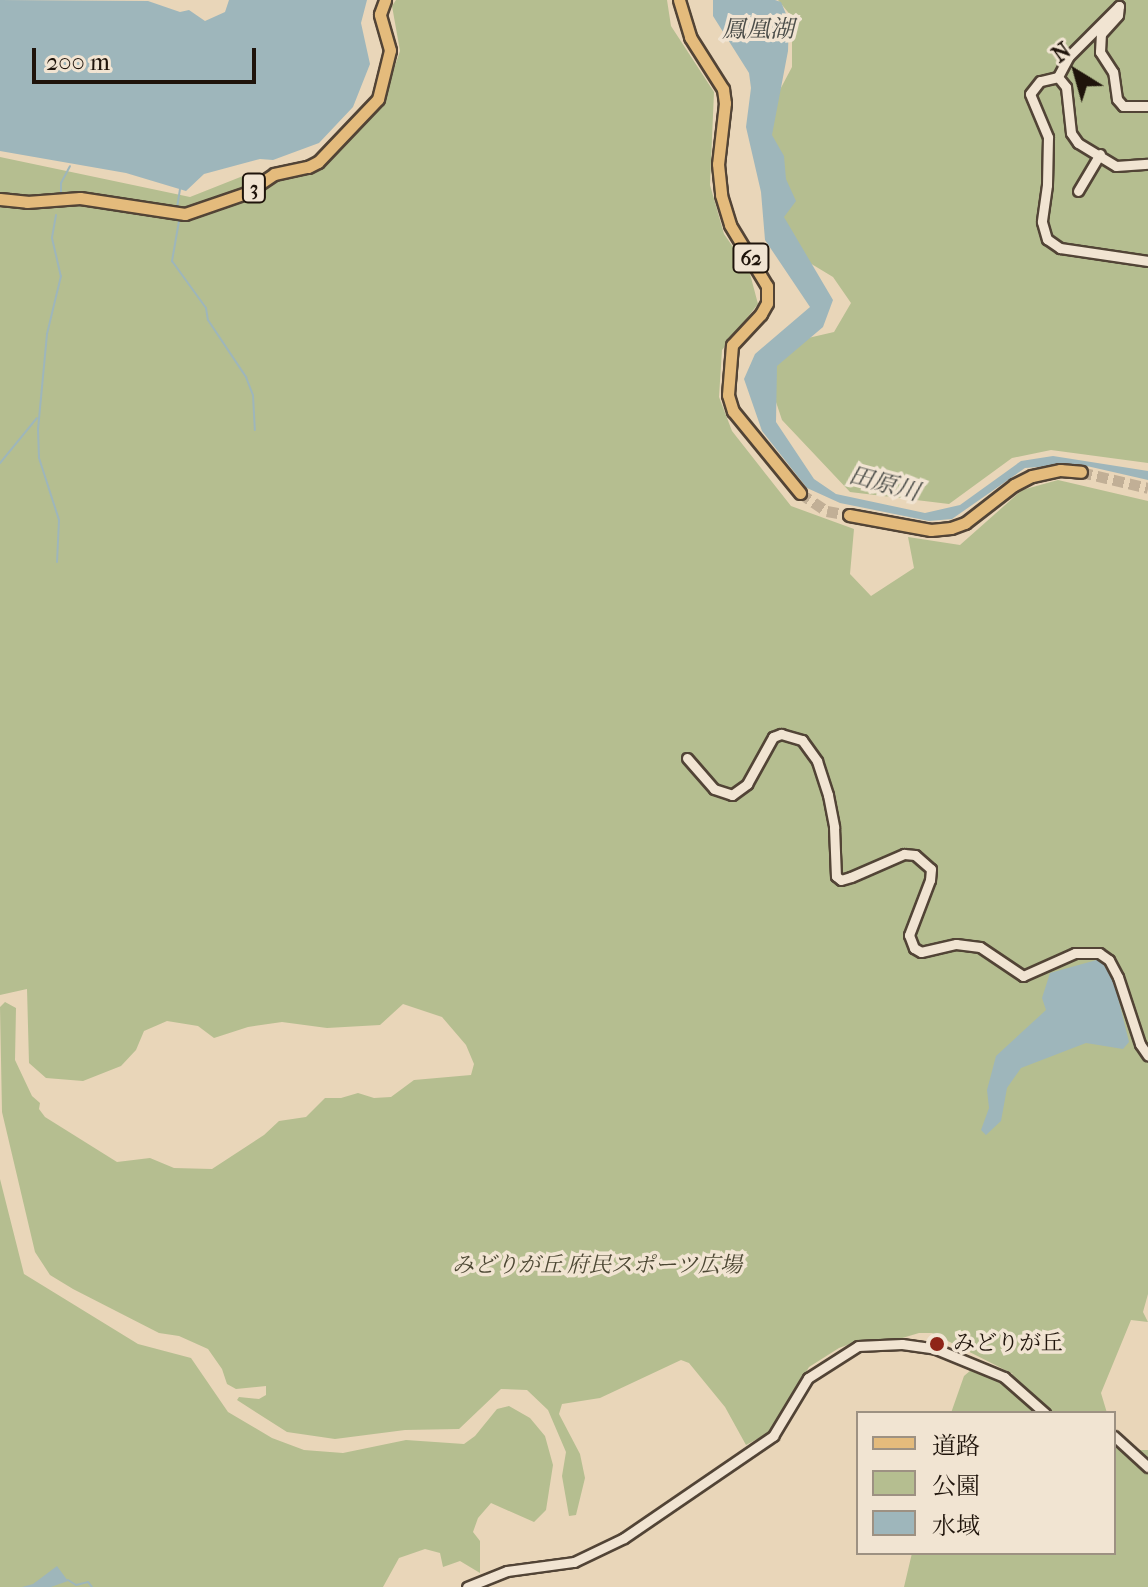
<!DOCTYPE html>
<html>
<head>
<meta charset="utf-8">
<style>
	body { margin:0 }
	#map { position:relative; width:1148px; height:1587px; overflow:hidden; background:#e9d6b9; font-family:"IM FELL French Canon","Noto Serif JP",serif }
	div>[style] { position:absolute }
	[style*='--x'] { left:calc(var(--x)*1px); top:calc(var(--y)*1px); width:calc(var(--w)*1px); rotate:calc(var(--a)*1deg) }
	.green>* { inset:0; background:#b5be90 }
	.water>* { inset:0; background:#9eb6bb }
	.stream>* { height:2px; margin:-1px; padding:0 1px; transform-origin:1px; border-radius:1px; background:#9eb6bb }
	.major-tunnel>* { height:11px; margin-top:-5.5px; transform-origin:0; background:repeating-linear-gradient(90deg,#c1af96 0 11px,transparent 0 16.5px) }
	.roads { filter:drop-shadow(2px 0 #524436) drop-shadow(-2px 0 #524436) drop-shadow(0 2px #524436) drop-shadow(0 -2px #524436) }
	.minor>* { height:9px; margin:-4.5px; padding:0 4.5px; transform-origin:4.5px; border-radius:4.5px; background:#f1e4d2 }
	.major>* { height:11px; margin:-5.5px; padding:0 5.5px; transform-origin:5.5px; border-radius:5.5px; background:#e4bb7c }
	.dots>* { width:22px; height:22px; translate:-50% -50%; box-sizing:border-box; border:4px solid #f1e4d2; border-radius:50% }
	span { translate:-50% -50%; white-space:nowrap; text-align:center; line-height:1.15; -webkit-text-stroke:7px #f1e4d2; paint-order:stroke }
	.shield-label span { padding:2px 6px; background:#f1e4d2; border:2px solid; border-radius:6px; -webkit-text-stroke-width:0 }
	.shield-label { font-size:20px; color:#1f140b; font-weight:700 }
	.park-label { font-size:22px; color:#4c4733; font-style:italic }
	.poi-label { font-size:22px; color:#1f140b }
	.left { translate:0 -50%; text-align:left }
	.water-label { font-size:24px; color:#4b4d49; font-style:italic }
	.legend { position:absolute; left:856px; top:1411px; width:260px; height:144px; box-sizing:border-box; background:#f1e4d2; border:2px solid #9d9182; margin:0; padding:10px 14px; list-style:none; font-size:24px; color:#1f140b }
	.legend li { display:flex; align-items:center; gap:16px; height:40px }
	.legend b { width:40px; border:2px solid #9d9182 }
	.north { position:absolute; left:1036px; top:32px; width:80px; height:80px; -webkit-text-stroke:6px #f1e4d2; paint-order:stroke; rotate:323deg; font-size:22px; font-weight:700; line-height:32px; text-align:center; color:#1f140b }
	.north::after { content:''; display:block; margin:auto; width:28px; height:36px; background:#1f140b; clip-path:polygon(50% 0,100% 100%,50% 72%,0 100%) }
	.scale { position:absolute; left:32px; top:48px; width:224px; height:36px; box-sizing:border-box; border:4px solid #1f140b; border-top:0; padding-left:10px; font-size:24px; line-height:28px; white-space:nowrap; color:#1f140b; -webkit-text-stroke:6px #f1e4d2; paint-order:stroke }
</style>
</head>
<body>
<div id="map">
	<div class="green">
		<i style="clip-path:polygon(396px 0,667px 0,671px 26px,714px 92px,710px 185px,724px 234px,749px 270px,758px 304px,722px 350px,719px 397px,732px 431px,791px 506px,854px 529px,850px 574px,871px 596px,914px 568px,908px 537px,960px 545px,1022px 490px,1058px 480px,1148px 501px,1148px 1294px,1143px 1312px,1148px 1322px,1131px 1320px,1101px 1393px,1107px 1413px,951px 1413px,964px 1376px,971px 1370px,995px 1378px,1013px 1374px,932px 1333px,919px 1333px,899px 1339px,861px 1340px,839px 1348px,809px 1367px,770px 1432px,746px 1445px,725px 1407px,689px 1363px,681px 1360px,600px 1398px,562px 1404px,559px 1414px,580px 1454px,585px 1478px,576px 1515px,569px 1516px,562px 1476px,566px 1452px,548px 1410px,527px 1390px,501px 1389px,459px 1429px,405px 1430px,335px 1439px,287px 1432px,237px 1400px,239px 1397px,259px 1399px,266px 1395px,266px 1386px,236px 1389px,227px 1384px,222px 1369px,208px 1349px,179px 1336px,159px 1333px,73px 1289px,50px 1275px,35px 1252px,2px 1112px,0 1007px,5px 1002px,16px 1008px,15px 1060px,32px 1096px,40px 1103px,39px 1109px,45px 1117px,117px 1162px,150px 1158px,174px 1168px,212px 1169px,264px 1135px,279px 1121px,306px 1117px,325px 1098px,341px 1098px,358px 1093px,374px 1098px,391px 1097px,414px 1080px,471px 1075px,474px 1064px,466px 1045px,442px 1017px,403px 1004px,380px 1025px,327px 1028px,282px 1022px,248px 1027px,214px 1038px,198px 1026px,167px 1021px,144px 1031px,136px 1050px,121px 1066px,83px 1081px,46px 1078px,29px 1063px,27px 989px,0 995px,0 157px,190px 197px,248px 174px,318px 171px,383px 101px,400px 51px,392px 6px)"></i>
		<i style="clip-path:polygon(778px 0,1148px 0,1148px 463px,1051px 450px,1012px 458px,949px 504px,850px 492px,782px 420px,769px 381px,779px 357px,795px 341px,834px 332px,851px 303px,833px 277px,790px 251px,765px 118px,792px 67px,792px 17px)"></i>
		<i style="clip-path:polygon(0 1179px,24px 1274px,138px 1344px,191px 1358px,228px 1412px,272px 1438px,304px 1450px,343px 1453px,406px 1440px,464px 1444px,475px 1436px,497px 1409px,509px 1406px,530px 1418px,545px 1436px,553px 1465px,546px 1510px,534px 1522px,491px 1503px,478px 1518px,473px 1532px,480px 1541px,480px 1573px,460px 1561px,443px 1567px,440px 1553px,425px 1549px,399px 1558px,383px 1587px,0 1587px)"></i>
		<i style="clip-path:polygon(1114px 1428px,1139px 1450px,1148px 1450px,1148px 1587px,904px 1587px,912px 1553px,1114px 1553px)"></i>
	</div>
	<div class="water">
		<i style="clip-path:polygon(0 0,148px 1px,180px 12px,189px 10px,205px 21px,225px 12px,229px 0,367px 0,361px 23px,370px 64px,353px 107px,319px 143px,273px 160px,260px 159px,204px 174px,186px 191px,126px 173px,0 151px)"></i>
		<i style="clip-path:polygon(713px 0,775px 0,781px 2px,789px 21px,788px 51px,772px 135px,784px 156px,786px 179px,796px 201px,784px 217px,833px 300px,823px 327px,777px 366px,776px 422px,814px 479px,836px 494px,925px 513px,960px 505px,1021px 461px,1053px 456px,1148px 471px,1148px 480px,1078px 464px,1025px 468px,952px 519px,929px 521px,840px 503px,807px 488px,762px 431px,744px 379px,755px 354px,810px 307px,765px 240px,761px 192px,746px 127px,751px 88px,749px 73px,713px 16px)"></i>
		<i style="clip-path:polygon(1100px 959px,1114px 981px,1129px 1042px,1123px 1049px,1086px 1043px,1021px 1068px,1007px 1088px,1001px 1121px,986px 1135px,981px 1130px,989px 1108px,987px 1090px,996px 1056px,1046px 1010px,1042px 998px,1050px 973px)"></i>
		<i style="clip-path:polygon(57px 1566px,68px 1581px,51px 1587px,22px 1587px,33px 1584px)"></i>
	</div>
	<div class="stream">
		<i style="--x:61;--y:193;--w:10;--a:-90"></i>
		<i style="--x:61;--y:183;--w:19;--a:-62"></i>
		<i style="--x:177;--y:208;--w:19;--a:-81"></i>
		<i style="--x:56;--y:215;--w:23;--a:100"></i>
		<i style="--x:52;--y:238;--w:39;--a:77"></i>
		<i style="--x:61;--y:276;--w:60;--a:103.6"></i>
		<i style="--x:47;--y:334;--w:95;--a:95.4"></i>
		<i style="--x:38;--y:429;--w:29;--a:88"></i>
		<i style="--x:39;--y:458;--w:65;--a:72.1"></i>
		<i style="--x:59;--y:520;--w:42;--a:92.7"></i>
		<i style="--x:179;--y:221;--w:41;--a:99.9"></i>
		<i style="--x:172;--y:261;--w:58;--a:54.1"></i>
		<i style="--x:206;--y:308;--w:12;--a:81"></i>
		<i style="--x:208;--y:320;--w:69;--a:56.3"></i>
		<i style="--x:246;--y:377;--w:19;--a:69"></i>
		<i style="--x:253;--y:395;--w:35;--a:87"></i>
		<i style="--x:0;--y:463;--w:58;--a:-50.6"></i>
		<i style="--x:68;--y:1580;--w:9;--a:32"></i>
		<i style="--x:76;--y:1585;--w:12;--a:-14"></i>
		<i style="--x:88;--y:1582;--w:6;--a:51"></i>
	</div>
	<div class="major-tunnel">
		<i style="--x:1081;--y:472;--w:69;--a:13.4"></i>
		<i style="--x:800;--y:493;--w:32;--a:34"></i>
		<i style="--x:827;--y:511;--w:22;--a:10"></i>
	</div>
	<div class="roads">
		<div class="minor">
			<i style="--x:1058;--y:77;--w:13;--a:51"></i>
			<i style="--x:1066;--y:87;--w:46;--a:83.8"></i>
			<i style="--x:1071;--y:133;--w:12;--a:55"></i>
			<i style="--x:1078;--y:143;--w:44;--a:31.2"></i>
			<i style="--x:1116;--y:166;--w:32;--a:-4"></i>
			<i style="--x:1148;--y:106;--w:25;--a:180"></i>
			<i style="--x:1123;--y:106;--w:9;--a:-131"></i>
			<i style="--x:1117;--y:99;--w:27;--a:-98"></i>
			<i style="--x:1113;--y:72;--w:24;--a:-123"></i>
			<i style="--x:1100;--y:52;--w:18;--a:-87"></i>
			<i style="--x:1101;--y:34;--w:25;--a:-48"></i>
			<i style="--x:1118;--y:15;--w:9;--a:-84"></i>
			<i style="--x:1119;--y:6;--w:71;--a:135"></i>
			<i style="--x:1069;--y:56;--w:24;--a:118"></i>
			<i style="--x:1058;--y:77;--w:18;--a:167"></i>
			<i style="--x:1040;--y:81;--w:16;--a:128"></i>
			<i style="--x:1030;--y:94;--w:47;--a:67.3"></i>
			<i style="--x:1048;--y:137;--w:48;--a:91.2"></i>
			<i style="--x:1047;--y:185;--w:37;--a:98"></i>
			<i style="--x:1042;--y:222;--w:18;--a:74"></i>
			<i style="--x:1047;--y:239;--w:16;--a:35"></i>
			<i style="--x:1060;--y:248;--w:89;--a:8.4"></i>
			<i style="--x:1078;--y:191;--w:43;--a:-59.3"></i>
			<i style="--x:687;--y:758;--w:41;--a:48.9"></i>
			<i style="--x:714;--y:789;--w:19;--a:18"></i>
			<i style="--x:732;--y:795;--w:19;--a:-36"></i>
			<i style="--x:747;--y:784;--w:54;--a:-61"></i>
			<i style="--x:773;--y:737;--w:9;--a:-21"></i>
			<i style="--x:781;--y:734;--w:22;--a:16"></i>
			<i style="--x:802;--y:740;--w:26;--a:54"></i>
			<i style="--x:817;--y:761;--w:36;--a:72"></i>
			<i style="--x:828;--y:795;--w:33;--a:79"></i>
			<i style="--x:834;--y:827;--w:49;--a:87.7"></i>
			<i style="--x:836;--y:876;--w:6;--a:39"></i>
			<i style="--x:841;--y:880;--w:10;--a:-17"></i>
			<i style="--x:851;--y:877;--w:58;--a:-23.5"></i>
			<i style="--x:904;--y:854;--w:11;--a:5"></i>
			<i style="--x:915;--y:855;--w:21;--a:41"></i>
			<i style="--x:931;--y:869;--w:11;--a:95"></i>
			<i style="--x:930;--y:880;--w:59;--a:110.9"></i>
			<i style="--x:909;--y:935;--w:14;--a:69"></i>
			<i style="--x:914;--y:948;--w:8;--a:30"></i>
			<i style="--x:921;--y:952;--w:36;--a:-13"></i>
			<i style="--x:956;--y:944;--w:24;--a:7"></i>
			<i style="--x:980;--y:947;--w:52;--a:34"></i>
			<i style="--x:1023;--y:976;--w:57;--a:-23.9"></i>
			<i style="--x:1075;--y:953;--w:24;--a:0"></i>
			<i style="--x:1099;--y:953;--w:12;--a:35"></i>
			<i style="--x:1109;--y:960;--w:19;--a:62"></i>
			<i style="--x:1118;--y:977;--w:71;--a:71.8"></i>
			<i style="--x:1140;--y:1044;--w:14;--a:56"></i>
			<i style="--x:1114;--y:1436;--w:46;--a:42.4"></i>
			<i style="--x:467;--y:1587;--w:43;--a:-21.8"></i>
			<i style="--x:507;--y:1571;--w:68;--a:-7.7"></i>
			<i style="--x:574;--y:1562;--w:55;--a:-25.6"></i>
			<i style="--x:624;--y:1538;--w:181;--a:-34.4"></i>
			<i style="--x:773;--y:1436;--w:68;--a:-58.9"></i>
			<i style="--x:808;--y:1378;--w:59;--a:-32.6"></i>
			<i style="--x:858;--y:1346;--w:44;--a:-2.6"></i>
			<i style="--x:902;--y:1344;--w:34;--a:8"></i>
			<i style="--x:936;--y:1349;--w:74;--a:22.4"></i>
			<i style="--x:1004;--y:1377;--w:55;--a:41.3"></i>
		</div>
		<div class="major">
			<i style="--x:679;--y:0;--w:39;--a:73"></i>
			<i style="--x:690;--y:37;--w:62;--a:57.6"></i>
			<i style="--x:723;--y:89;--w:14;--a:82"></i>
			<i style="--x:725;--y:103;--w:61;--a:96.5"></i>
			<i style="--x:718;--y:164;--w:31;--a:84"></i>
			<i style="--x:721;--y:195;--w:31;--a:73"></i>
			<i style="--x:730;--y:225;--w:71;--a:58.8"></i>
			<i style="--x:767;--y:286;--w:17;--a:90"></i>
			<i style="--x:767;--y:303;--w:13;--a:119"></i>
			<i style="--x:761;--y:314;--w:42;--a:133.1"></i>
			<i style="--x:732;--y:345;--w:50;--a:94.6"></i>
			<i style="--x:728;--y:395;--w:17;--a:73"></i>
			<i style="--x:733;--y:411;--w:106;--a:50.7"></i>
			<i style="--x:0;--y:199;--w:27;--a:6"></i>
			<i style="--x:27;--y:202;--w:53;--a:-4.3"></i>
			<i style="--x:80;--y:198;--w:106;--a:8.7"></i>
			<i style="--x:185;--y:214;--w:65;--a:-19"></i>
			<i style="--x:246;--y:193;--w:34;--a:-34"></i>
			<i style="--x:274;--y:174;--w:35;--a:-12"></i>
			<i style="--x:308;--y:167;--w:11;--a:-27"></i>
			<i style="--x:318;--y:162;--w:87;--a:-46.4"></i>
			<i style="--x:378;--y:99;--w:50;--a:-76.2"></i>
			<i style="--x:390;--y:50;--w:37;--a:-106"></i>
			<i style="--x:380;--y:14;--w:15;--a:-70"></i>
			<i style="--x:849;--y:515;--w:83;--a:10.4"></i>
			<i style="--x:931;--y:530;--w:20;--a:-6"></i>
			<i style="--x:951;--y:528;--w:15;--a:-20"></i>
			<i style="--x:965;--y:523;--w:62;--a:-37.8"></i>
			<i style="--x:1014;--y:485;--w:20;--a:-27"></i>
			<i style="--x:1032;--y:476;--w:29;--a:-12"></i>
			<i style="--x:1060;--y:470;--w:21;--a:5"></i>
		</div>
	</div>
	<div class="dots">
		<i style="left:937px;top:1344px;background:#8f2418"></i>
	</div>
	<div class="shield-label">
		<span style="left:254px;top:188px">3</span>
		<span style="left:751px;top:258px">62</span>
	</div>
	<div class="park-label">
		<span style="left:597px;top:1266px">みどりが丘 府民スポーツ広場</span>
	</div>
	<div class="poi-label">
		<span class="left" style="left:953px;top:1344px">みどりが丘</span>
	</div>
	<div class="water-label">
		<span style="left:758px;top:30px">鳳凰湖</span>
		<span style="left:884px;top:484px;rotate:15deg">田原川</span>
	</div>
	<ul class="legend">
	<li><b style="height:10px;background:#e4bb7c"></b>道路</li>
	<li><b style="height:22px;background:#b5be90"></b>公園</li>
	<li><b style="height:22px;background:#9eb6bb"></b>水域</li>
	</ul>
	<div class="north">N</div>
	<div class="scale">200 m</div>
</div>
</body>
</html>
